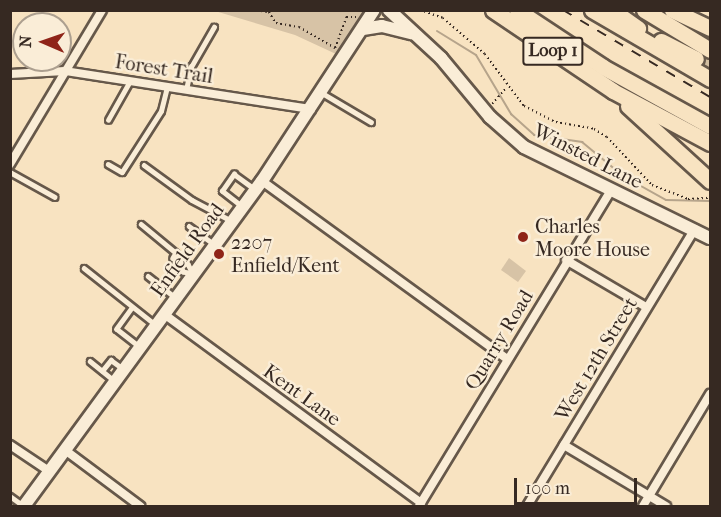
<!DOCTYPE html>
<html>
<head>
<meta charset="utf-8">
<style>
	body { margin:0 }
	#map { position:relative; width:721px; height:517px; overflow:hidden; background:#f8e3c1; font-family:"IM FELL French Canon",serif }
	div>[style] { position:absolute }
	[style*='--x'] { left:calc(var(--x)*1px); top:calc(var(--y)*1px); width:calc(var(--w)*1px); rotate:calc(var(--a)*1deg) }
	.green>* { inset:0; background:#d7c3a6 }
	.stream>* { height:2px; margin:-1px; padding:0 1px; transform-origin:1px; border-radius:1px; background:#b6a48b }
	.highway-tunnel>* { height:15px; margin-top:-7.5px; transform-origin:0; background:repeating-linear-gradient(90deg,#d1bea1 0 15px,transparent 0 23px) }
	.path>* { height:1.5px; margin-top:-0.75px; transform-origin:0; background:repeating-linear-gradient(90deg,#362922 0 1.5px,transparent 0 4.5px) }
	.roads { filter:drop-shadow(2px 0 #66584a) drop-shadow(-2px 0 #66584a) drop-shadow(0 2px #66584a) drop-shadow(0 -2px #66584a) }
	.lane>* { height:4.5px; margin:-2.25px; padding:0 2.25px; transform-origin:2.25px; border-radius:2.25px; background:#faedd7 }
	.street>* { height:8px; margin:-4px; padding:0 4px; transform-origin:4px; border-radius:4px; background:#faedd7 }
	.secondary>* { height:12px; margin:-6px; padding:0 6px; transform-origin:6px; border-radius:6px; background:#faedd7 }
	.highway>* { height:15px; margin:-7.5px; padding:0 7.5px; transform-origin:7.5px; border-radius:7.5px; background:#f8e3c1 }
	.rail>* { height:2px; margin-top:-1px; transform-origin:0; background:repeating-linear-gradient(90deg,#362922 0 10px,transparent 0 20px) }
	.dots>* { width:16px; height:16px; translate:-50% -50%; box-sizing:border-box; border:3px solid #faedd7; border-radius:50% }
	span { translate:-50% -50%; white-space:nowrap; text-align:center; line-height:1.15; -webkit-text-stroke:5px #faedd7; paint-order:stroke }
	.shield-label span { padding:2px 4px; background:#faedd7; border:2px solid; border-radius:4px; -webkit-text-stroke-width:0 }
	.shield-label { font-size:18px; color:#362922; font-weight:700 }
	.street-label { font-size:20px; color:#362922 }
	.poi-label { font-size:20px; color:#362922 }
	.left { translate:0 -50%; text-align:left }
	.frame { position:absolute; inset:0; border:12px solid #362922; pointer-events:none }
	.north { position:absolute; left:12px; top:12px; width:60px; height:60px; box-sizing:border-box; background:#faedd7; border:2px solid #ac9f8f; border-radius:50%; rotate:272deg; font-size:16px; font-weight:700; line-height:24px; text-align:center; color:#362922 }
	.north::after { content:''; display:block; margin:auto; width:21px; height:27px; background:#8f2418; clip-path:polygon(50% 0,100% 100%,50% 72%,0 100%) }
	.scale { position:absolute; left:514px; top:478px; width:123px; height:27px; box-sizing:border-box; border:3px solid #362922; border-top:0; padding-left:8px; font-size:18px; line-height:21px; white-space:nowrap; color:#362922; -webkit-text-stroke:4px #faedd7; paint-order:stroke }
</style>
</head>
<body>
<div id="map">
	<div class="green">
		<i style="clip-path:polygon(215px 11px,364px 11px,336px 54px,295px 35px)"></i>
		<i style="clip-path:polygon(509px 258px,526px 271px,518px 282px,501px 270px)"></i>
	</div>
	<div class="stream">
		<i style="--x:437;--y:31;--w:46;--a:31.6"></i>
		<i style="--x:476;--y:55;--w:69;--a:59.3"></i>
		<i style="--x:511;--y:114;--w:31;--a:42"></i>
		<i style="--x:534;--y:135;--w:49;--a:8.3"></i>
		<i style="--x:582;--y:142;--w:53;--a:39.7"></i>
		<i style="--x:623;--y:176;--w:49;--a:29.2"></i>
		<i style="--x:666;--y:200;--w:44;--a:1.3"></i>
	</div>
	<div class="highway-tunnel">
		<i style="--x:696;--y:59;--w:15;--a:23"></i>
	</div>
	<div class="path">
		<i style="--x:252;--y:10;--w:17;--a:7"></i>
		<i style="--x:269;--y:12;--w:13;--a:58"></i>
		<i style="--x:276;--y:23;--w:23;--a:10"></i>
		<i style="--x:299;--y:27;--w:42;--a:30.3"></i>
		<i style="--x:335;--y:48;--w:33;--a:-70"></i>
		<i style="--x:346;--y:17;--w:10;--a:0"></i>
		<i style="--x:420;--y:10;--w:24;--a:19"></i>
		<i style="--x:443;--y:18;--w:55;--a:40.6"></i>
		<i style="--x:485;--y:54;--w:65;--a:53.1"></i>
		<i style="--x:524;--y:106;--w:36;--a:27"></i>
		<i style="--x:556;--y:122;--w:39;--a:10"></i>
		<i style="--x:594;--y:129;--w:15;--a:32"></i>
		<i style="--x:607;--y:137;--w:66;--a:46.8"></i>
		<i style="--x:652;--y:185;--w:39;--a:21"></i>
		<i style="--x:688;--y:199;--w:22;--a:-3"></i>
		<i style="--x:492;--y:104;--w:21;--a:-49"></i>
	</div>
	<div class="roads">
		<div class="lane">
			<i style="--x:186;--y:90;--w:24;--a:-78"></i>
			<i style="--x:191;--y:67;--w:46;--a:-60.1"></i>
			<i style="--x:322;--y:93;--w:57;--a:30.6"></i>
			<i style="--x:108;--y:120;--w:45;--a:-60.6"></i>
			<i style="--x:108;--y:164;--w:16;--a:30"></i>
			<i style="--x:122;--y:172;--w:72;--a:-57.4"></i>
			<i style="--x:161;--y:111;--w:25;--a:-76"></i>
			<i style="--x:144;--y:165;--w:59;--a:36.1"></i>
			<i style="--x:192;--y:200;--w:43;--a:27.8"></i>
			<i style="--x:10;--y:172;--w:51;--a:29.1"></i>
			<i style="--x:241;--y:206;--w:24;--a:-142"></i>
			<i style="--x:222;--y:191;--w:21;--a:-55"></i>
			<i style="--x:234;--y:174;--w:24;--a:36"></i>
			<i style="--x:141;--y:224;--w:45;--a:39.6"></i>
			<i style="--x:176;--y:253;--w:6;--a:121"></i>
			<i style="--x:173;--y:258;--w:6;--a:31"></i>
			<i style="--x:189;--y:226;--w:32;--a:36"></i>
			<i style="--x:178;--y:261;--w:10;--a:17"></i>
			<i style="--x:188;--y:264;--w:11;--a:63"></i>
			<i style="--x:193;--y:274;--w:10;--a:-169"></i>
			<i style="--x:183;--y:272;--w:12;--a:-114"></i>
			<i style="--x:84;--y:268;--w:92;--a:38.4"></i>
			<i style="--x:148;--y:276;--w:36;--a:38"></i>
			<i style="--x:132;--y:308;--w:26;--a:126"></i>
			<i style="--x:117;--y:329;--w:28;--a:38"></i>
			<i style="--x:90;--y:361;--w:32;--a:39"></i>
			<i style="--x:102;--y:371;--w:14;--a:-51"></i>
			<i style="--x:111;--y:360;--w:14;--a:36"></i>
			<i style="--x:10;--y:496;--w:17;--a:36"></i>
		</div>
		<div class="street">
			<i style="--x:10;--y:74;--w:55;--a:-3.1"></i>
			<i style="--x:65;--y:71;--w:249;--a:8.8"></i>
			<i style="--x:10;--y:164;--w:179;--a:-59.1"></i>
			<i style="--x:262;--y:181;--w:303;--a:36"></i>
			<i style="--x:566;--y:260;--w:93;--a:30.4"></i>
			<i style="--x:164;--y:314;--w:319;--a:36.3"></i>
			<i style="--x:10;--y:445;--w:47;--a:33.7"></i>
			<i style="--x:564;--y:445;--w:119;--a:30.9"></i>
			<i style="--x:65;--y:450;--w:94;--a:36.7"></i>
			<i style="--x:419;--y:506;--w:368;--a:-58.7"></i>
			<i style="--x:527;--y:506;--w:324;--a:-58.8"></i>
			<i style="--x:643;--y:506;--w:131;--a:-59.1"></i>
		</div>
		<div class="secondary">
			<i style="--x:389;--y:10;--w:71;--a:42.7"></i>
			<i style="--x:441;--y:58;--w:77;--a:50.3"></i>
			<i style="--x:490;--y:117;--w:45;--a:41.4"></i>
			<i style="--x:524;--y:147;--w:207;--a:26.1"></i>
			<i style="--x:363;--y:29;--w:19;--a:-9"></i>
			<i style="--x:382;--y:26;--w:30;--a:14"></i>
			<i style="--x:24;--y:506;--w:403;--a:-53.8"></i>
			<i style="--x:262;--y:181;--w:204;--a:-56.8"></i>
		</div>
		<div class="highway">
			<i style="--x:493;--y:10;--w:145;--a:34"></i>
			<i style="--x:613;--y:91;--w:110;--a:28.2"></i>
			<i style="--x:517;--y:10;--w:103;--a:33.5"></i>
			<i style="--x:603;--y:67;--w:122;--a:28.9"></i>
			<i style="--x:592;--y:10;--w:137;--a:30.3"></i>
			<i style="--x:612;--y:10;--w:32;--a:35"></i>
			<i style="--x:644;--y:10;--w:77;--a:31.2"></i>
			<i style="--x:672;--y:10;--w:42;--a:25.3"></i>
			<i style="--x:661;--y:41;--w:39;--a:27"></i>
			<i style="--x:628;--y:106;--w:111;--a:42.4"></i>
		</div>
	</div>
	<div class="rail">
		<i style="--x:563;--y:10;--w:171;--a:30.6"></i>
	</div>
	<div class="dots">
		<i style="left:523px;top:237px;background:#8f2418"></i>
		<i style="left:219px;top:254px;background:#8f2418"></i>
	</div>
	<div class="shield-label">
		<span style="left:553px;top:51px">Loop 1</span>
	</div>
	<div class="street-label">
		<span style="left:164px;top:69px;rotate:9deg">Forest Trail</span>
		<span style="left:588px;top:156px;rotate:27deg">Winsted Lane</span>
		<span style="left:187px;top:250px;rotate:-54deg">Enfield Road</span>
		<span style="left:499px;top:340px;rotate:-59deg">Quarry Road</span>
		<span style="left:596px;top:359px;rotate:-59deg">West 12th Street</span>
		<span style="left:302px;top:395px;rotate:36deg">Kent Lane</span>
	</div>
	<div class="poi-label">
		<span class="left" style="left:535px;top:238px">Charles<br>Moore House</span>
		<span class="left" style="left:231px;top:254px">2207<br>Enfield/Kent</span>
	</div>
	<div class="frame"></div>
	<div class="north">N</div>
	<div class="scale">100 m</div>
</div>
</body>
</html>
